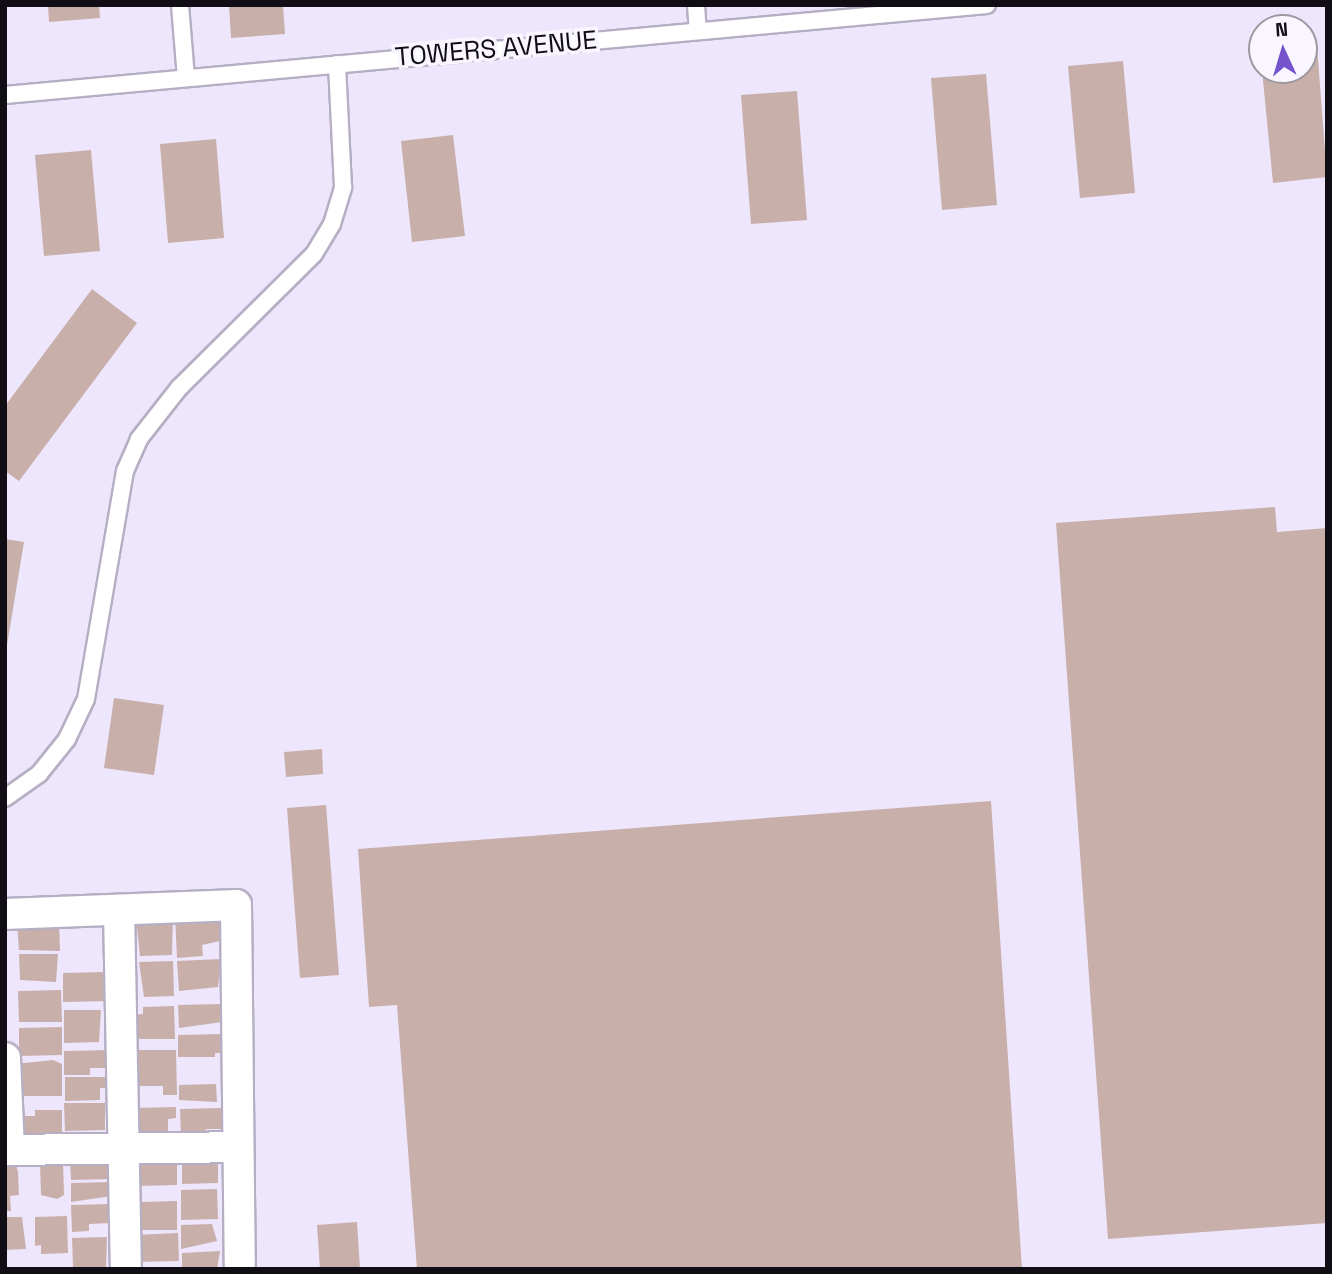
<!DOCTYPE html>
<html>
<head>
<meta charset="utf-8">
<style>
	body { margin:0 }
	#map { position:relative; width:1332px; height:1274px; overflow:hidden; background:#eee6fc; font-family:"Space Grotesk",sans-serif }
	div>[style] { position:absolute }
	[style*='--x'] { left:calc(var(--x)*1px); top:calc(var(--y)*1px); width:calc(var(--w)*1px); rotate:calc(var(--a)*1deg) }
	.building>* { inset:0; background:#c8afa9 }
	.roads { filter:drop-shadow(2px 0 #b6afc3) drop-shadow(-2px 0 #b6afc3) drop-shadow(0 2px #b6afc3) drop-shadow(0 -2px #b6afc3) }
	.service>* { height:16px; margin:-8px; padding:0 8px; transform-origin:8px; border-radius:8px; background:#fff }
	.minor>* { height:30px; margin:-15px; padding:0 15px; transform-origin:15px; border-radius:15px; background:#fff }
	span { translate:-50% -50%; white-space:nowrap; text-align:center; line-height:1.15; -webkit-text-stroke:7px #f9f6ff; paint-order:stroke }
	.street-label { font-size:26px; color:#100d14 }
	.frame { position:absolute; inset:0; border:7px solid #100d14; pointer-events:none }
	.north { position:absolute; left:1248px; top:14px; width:70px; height:70px; box-sizing:border-box; background:#f9f6ff; border:2px solid #9c99a1; border-radius:50%; rotate:356deg; font-size:19px; font-weight:700; line-height:28px; text-align:center; color:#100d14 }
	.north::after { content:''; display:block; margin:auto; width:24px; height:32px; background:#7553cd; clip-path:polygon(50% 0,100% 100%,50% 72%,0 100%) }
</style>
</head>
<body>
<div id="map">
	<div class="building">
		<i style="clip-path:polygon(48px 5px,99px 5px,100px 18px,49px 22px)"></i>
		<i style="clip-path:polygon(229px 5px,283px 5px,285px 34px,231px 38px)"></i>
		<i style="clip-path:polygon(1317px 46px,1327px 177px,1273px 183px,1262px 70px,1304px 70px,1304px 47px)"></i>
		<i style="clip-path:polygon(1123px 61px,1135px 193px,1080px 198px,1068px 66px)"></i>
		<i style="clip-path:polygon(986px 74px,997px 205px,942px 210px,931px 78px)"></i>
		<i style="clip-path:polygon(797px 91px,807px 220px,751px 224px,741px 95px)"></i>
		<i style="clip-path:polygon(453px 135px,465px 236px,412px 242px,401px 141px)"></i>
		<i style="clip-path:polygon(216px 139px,224px 238px,168px 243px,160px 144px)"></i>
		<i style="clip-path:polygon(91px 150px,100px 251px,44px 256px,35px 155px)"></i>
		<i style="clip-path:polygon(92px 289px,137px 323px,19px 481px,5px 471px,5px 406px)"></i>
		<i style="clip-path:polygon(1275px 507px,1277px 532px,1327px 528px,1327px 1223px,1108px 1239px,1056px 523px)"></i>
		<i style="clip-path:polygon(5px 539px,24px 542px,7px 645px,5px 645px)"></i>
		<i style="clip-path:polygon(114px 698px,164px 705px,154px 775px,104px 768px)"></i>
		<i style="clip-path:polygon(322px 749px,323px 774px,286px 777px,284px 752px)"></i>
		<i style="clip-path:polygon(991px 801px,1022px 1269px,417px 1269px,397px 1005px,369px 1007px,358px 849px)"></i>
		<i style="clip-path:polygon(326px 805px,339px 975px,300px 978px,287px 808px)"></i>
		<i style="clip-path:polygon(175px 916px,219px 918px,220px 941px,202px 945px,203px 956px,177px 958px)"></i>
		<i style="clip-path:polygon(173px 917px,172px 955px,140px 956px,136px 919px)"></i>
		<i style="clip-path:polygon(59px 923px,60px 951px,19px 950px,17px 924px)"></i>
		<i style="clip-path:polygon(19px 954px,58px 954px,56px 982px,20px 980px)"></i>
		<i style="clip-path:polygon(221px 959px,218px 987px,179px 991px,177px 961px)"></i>
		<i style="clip-path:polygon(173px 961px,174px 996px,144px 997px,139px 962px)"></i>
		<i style="clip-path:polygon(106px 972px,111px 1001px,63px 1002px,63px 973px)"></i>
		<i style="clip-path:polygon(61px 990px,62px 1022px,19px 1022px,18px 991px)"></i>
		<i style="clip-path:polygon(222px 1004px,222px 1022px,179px 1028px,178px 1005px)"></i>
		<i style="clip-path:polygon(174px 1006px,175px 1039px,135px 1039px,133px 1015px,143px 1014px,143px 1007px)"></i>
		<i style="clip-path:polygon(64px 1010px,101px 1010px,99px 1042px,64px 1043px)"></i>
		<i style="clip-path:polygon(62px 1027px,62px 1055px,19px 1056px,19px 1028px)"></i>
		<i style="clip-path:polygon(223px 1034px,223px 1053px,215px 1053px,215px 1057px,178px 1057px,178px 1035px)"></i>
		<i style="clip-path:polygon(112px 1050px,112px 1068px,90px 1068px,90px 1075px,64px 1075px,64px 1051px)"></i>
		<i style="clip-path:polygon(134px 1050px,176px 1050px,177px 1095px,163px 1095px,163px 1086px,134px 1086px)"></i>
		<i style="clip-path:polygon(53px 1060px,62px 1064px,62px 1096px,15px 1096px,15px 1064px)"></i>
		<i style="clip-path:polygon(65px 1077px,111px 1077px,111px 1088px,100px 1088px,100px 1100px,65px 1101px)"></i>
		<i style="clip-path:polygon(216px 1084px,217px 1102px,179px 1100px,179px 1085px)"></i>
		<i style="clip-path:polygon(64px 1103px,105px 1103px,105px 1130px,65px 1131px)"></i>
		<i style="clip-path:polygon(176px 1107px,176px 1118px,168px 1119px,168px 1134px,134px 1134px,133px 1108px)"></i>
		<i style="clip-path:polygon(221px 1108px,221px 1129px,206px 1129px,206px 1138px,181px 1138px,180px 1109px)"></i>
		<i style="clip-path:polygon(35px 1110px,62px 1110px,62px 1140px,21px 1138px,21px 1116px,35px 1116px)"></i>
		<i style="clip-path:polygon(218px 1158px,218px 1183px,182px 1184px,182px 1159px)"></i>
		<i style="clip-path:polygon(5px 1160px,15px 1160px,18px 1172px,19px 1195px,10px 1196px,11px 1211px,5px 1211px)"></i>
		<i style="clip-path:polygon(92px 1160px,92px 1165px,112px 1164px,112px 1179px,71px 1180px,70px 1161px)"></i>
		<i style="clip-path:polygon(135px 1162px,177px 1162px,177px 1185px,136px 1186px)"></i>
		<i style="clip-path:polygon(40px 1163px,63px 1163px,64px 1195px,57px 1199px,41px 1195px)"></i>
		<i style="clip-path:polygon(112px 1182px,112px 1196px,71px 1202px,71px 1183px)"></i>
		<i style="clip-path:polygon(217px 1189px,218px 1219px,181px 1220px,181px 1190px)"></i>
		<i style="clip-path:polygon(177px 1201px,177px 1230px,141px 1230px,141px 1202px)"></i>
		<i style="clip-path:polygon(110px 1204px,111px 1223px,89px 1224px,89px 1231px,72px 1232px,71px 1205px)"></i>
		<i style="clip-path:polygon(67px 1216px,68px 1253px,41px 1254px,41px 1245px,35px 1246px,35px 1217px)"></i>
		<i style="clip-path:polygon(5px 1217px,22px 1217px,26px 1249px,5px 1250px)"></i>
		<i style="clip-path:polygon(357px 1222px,360px 1269px,320px 1269px,317px 1225px)"></i>
		<i style="clip-path:polygon(212px 1224px,217px 1241px,181px 1249px,181px 1225px)"></i>
		<i style="clip-path:polygon(178px 1233px,179px 1261px,136px 1262px,135px 1235px)"></i>
		<i style="clip-path:polygon(107px 1237px,106px 1267px,73px 1267px,72px 1238px)"></i>
		<i style="clip-path:polygon(220px 1251px,217px 1269px,182px 1269px,182px 1253px)"></i>
	</div>
	<div class="roads">
		<div class="service">
			<i style="--x:180;--y:5;--w:73;--a:85.3"></i>
			<i style="--x:696;--y:5;--w:26;--a:86"></i>
			<i style="--x:5;--y:95;--w:986;--a:-5.24"></i>
			<i style="--x:5;--y:798;--w:42;--a:-35.2"></i>
			<i style="--x:39;--y:774;--w:45;--a:-51.3"></i>
			<i style="--x:67;--y:739;--w:44;--a:-64.6"></i>
			<i style="--x:86;--y:699;--w:231;--a:-80.3"></i>
			<i style="--x:125;--y:471;--w:35;--a:-66"></i>
			<i style="--x:139;--y:439;--w:65;--a:-51.9"></i>
			<i style="--x:179;--y:388;--w:190;--a:-44.8"></i>
			<i style="--x:314;--y:254;--w:35;--a:-59"></i>
			<i style="--x:332;--y:224;--w:39;--a:-73"></i>
			<i style="--x:343;--y:187;--w:123;--a:-92.8"></i>
		</div>
		<div class="minor">
			<i style="--x:119;--y:910;--w:359;--a:88.9"></i>
			<i style="--x:5;--y:914;--w:231;--a:-2.2"></i>
			<i style="--x:236;--y:905;--w:364;--a:89.4"></i>
			<i style="--x:5;--y:1058;--w:92;--a:87.5"></i>
			<i style="--x:5;--y:1150;--w:233;--a:-0.7"></i>
		</div>
	</div>
	<div class="street-label">
		<span style="left:496px;top:49px;rotate:-5deg">TOWERS AVENUE</span>
	</div>
	<div class="frame"></div>
	<div class="north">N</div>
</div>
</body>
</html>
